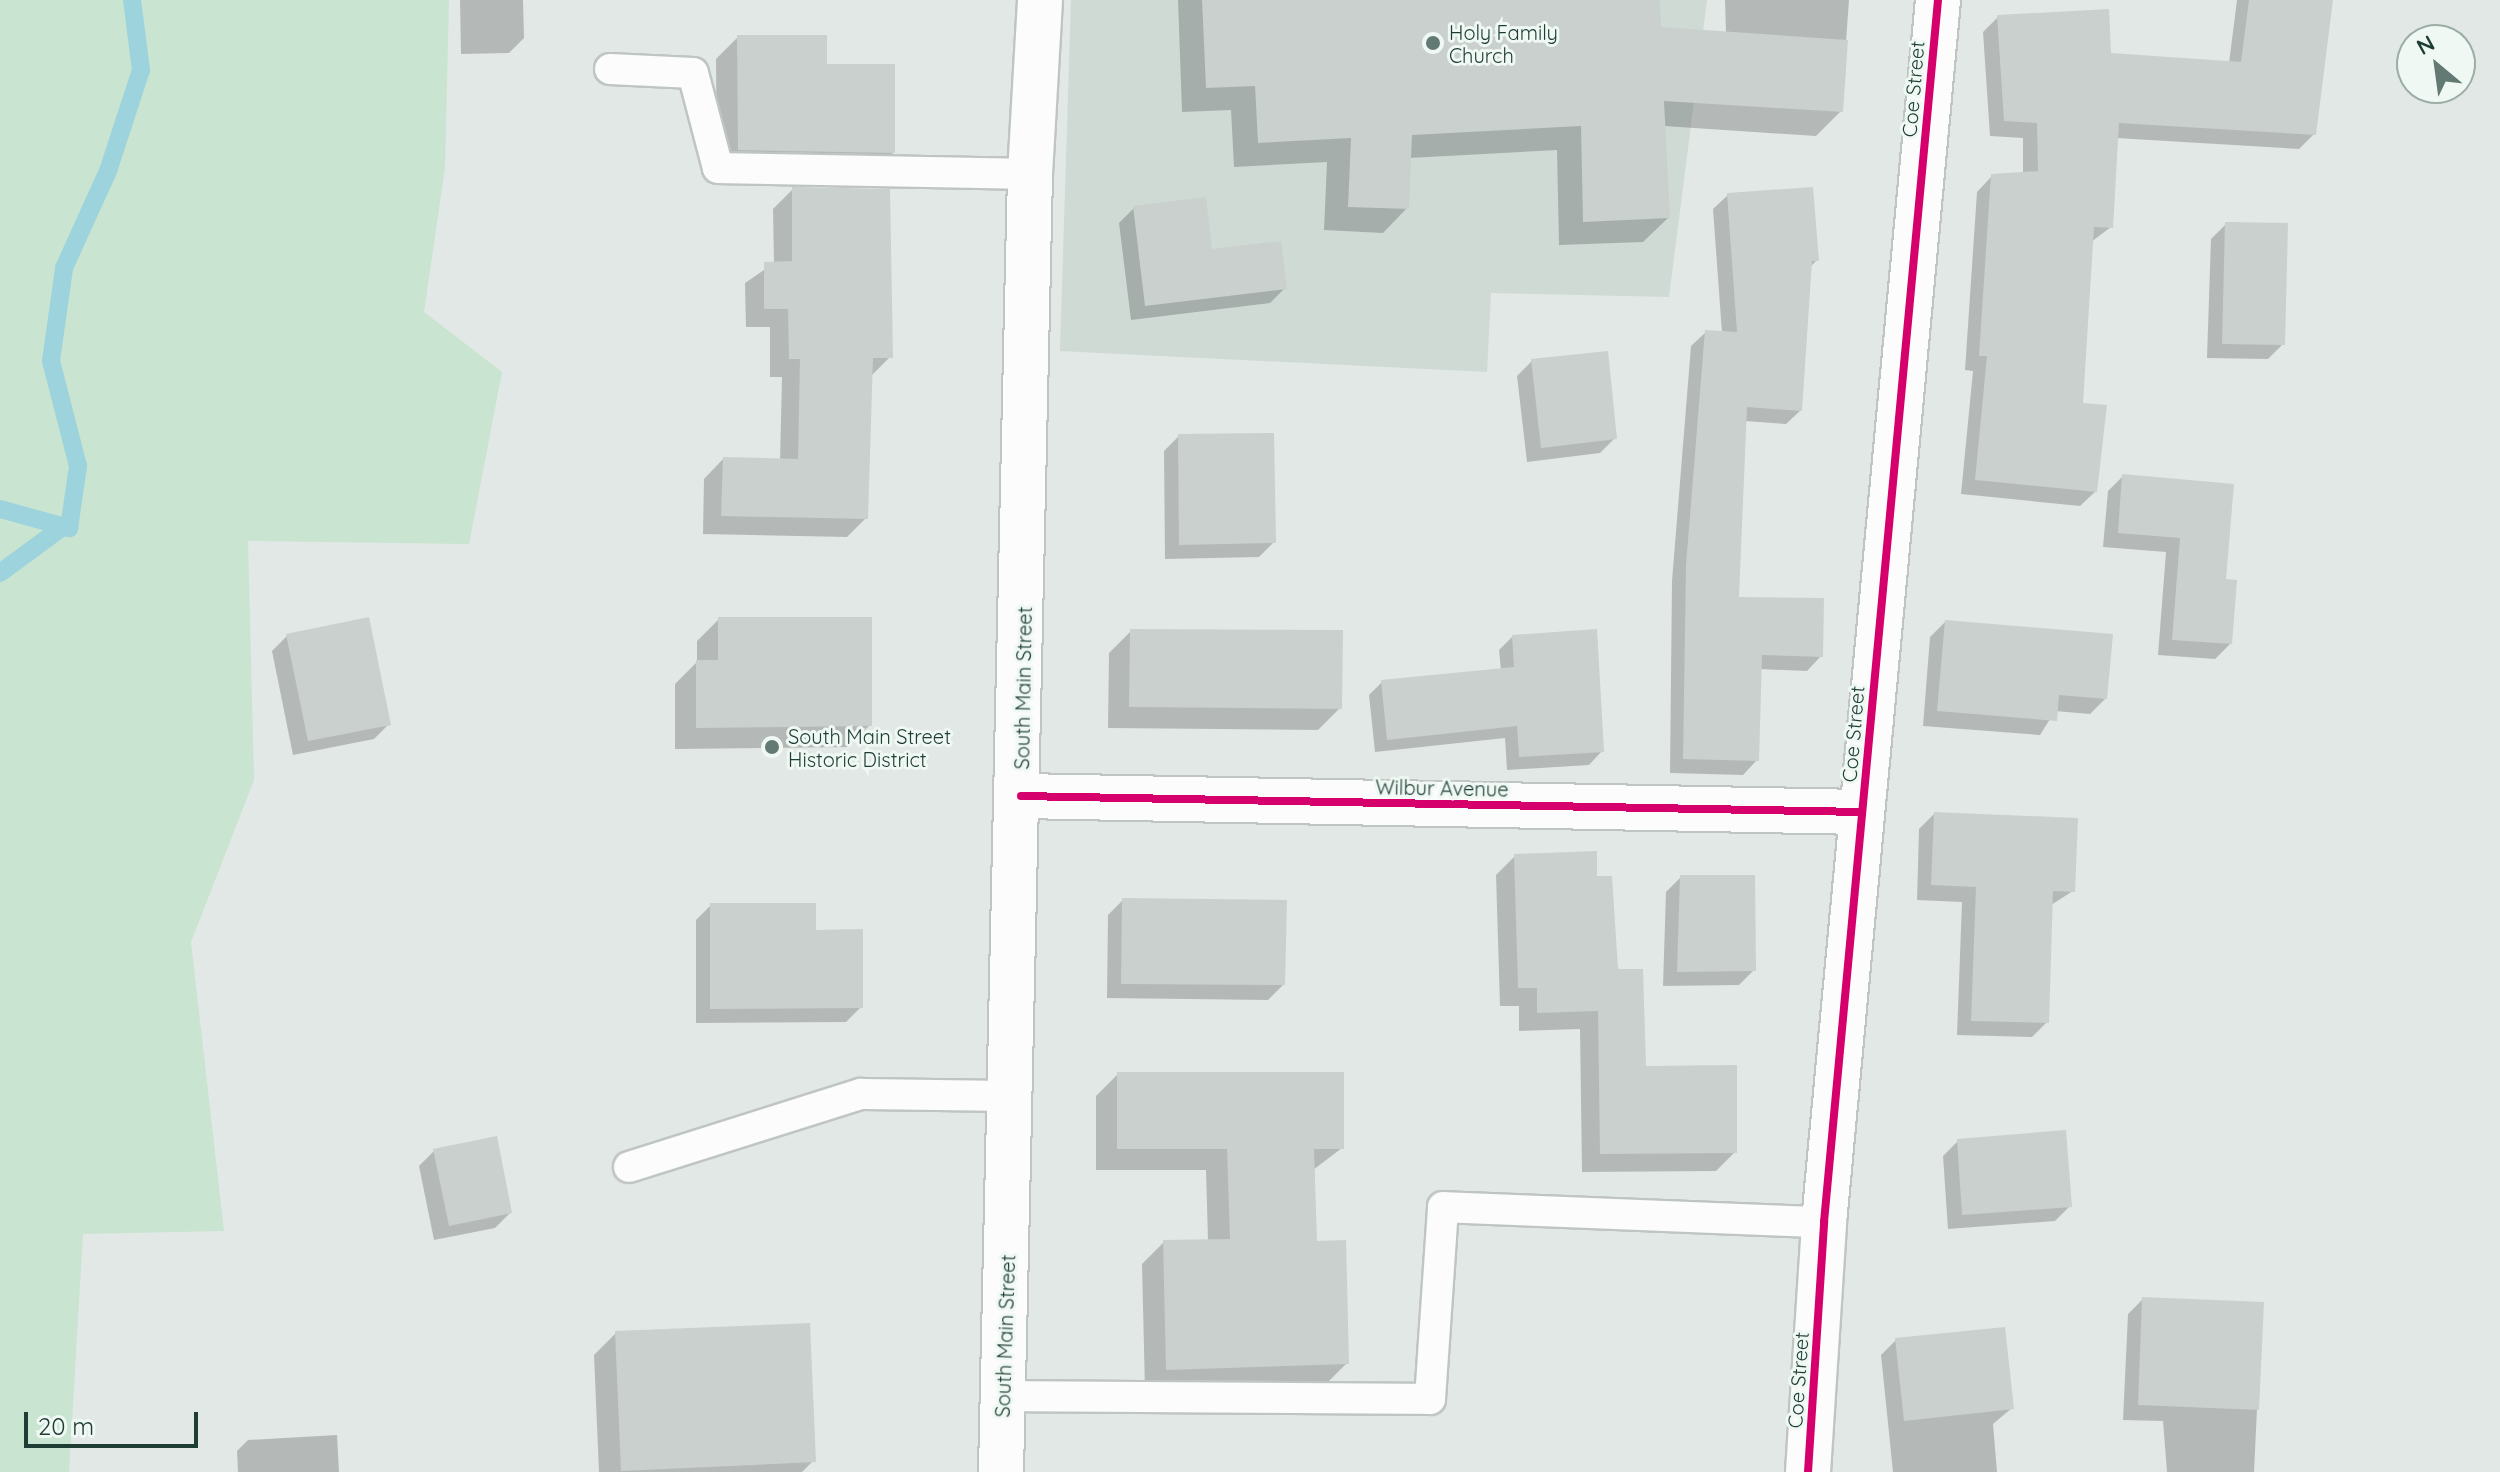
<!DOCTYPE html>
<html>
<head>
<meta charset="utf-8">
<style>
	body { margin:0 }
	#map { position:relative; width:2500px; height:1472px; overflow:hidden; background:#e2e8e5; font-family:Quicksand,sans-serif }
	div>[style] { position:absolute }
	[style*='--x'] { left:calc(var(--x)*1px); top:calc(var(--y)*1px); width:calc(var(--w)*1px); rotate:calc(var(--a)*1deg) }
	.built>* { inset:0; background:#cfdad5 }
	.green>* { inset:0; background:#c9e4d1 }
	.shadow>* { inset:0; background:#0003 }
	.stream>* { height:18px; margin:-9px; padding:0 9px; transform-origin:9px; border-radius:9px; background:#9dd3dc }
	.building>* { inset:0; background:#c9d0cd }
	.roads { filter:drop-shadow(2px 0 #bfc5c2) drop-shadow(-2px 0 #bfc5c2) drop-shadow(0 2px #bfc5c2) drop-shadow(0 -2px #bfc5c2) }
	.lane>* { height:30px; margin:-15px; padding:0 15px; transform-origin:15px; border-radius:15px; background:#fbfcfb }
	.street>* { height:44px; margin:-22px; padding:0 22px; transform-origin:22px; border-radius:22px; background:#fbfcfb }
	.secondary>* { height:44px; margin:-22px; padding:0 22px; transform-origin:22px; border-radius:22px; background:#fbfcfb }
	.cycleway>* { height:8px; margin:-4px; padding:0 4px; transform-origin:4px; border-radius:4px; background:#d6006c }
	.dots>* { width:22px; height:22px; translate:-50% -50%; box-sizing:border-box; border:4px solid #eff8f3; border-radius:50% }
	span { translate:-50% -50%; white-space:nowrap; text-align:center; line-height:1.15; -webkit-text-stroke:6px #eff8f3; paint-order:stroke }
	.poi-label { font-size:20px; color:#1e3d35 }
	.left { translate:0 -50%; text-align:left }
	.street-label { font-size:20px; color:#1e3d35 }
	.north { position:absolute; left:2396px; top:24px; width:80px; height:80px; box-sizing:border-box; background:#eff8f3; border:2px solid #9bada7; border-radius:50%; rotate:331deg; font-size:22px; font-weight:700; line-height:32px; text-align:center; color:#1e3d35 }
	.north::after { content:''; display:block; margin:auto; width:28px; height:36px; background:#637973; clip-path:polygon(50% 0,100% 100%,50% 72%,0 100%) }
	.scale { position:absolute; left:24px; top:1412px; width:174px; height:36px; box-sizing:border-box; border:4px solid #1e3d35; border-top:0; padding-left:10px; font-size:24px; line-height:28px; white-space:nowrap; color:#1e3d35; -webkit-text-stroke:6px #eff8f3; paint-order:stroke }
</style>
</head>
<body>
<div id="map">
	<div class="built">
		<i style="clip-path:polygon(1071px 0,1707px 0,1669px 297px,1491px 293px,1487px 372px,1060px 351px)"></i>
	</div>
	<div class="green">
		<i style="clip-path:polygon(0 0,449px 0,445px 168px,424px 312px,502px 372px,469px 544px,248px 541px,254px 780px,191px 942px,224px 1231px,83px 1234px,69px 1472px,0 1472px)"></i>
	</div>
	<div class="shadow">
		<i style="clip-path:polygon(460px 0,523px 0,524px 38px,509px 53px,461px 54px)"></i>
		<i style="clip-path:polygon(1658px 0,1659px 29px,1726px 33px,1725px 0,1849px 0,1841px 111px,1816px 136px,1664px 126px,1668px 218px,1643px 242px,1559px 245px,1557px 150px,1409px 158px,1407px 208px,1383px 233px,1324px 230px,1327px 162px,1234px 167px,1231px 110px,1182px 112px,1178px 0)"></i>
		<i style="clip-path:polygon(2237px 0,2331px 0,2314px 134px,2299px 149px,2116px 138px,2111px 227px,2091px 242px,2081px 405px,2096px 491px,2080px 506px,1961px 494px,1973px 371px,1965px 370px,1977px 192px,1992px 176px,2023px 174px,2023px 138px,1990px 136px,1983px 32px,1998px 17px,2109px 55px,2229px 63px)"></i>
		<i style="clip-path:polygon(738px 37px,825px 66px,893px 153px,871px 174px,717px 171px,716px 59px)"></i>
		<i style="clip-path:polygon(793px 189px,890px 357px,871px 376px,866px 518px,847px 537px,703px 534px,704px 479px,723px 459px,780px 461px,782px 377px,770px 377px,770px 327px,746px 327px,745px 283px,774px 263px,773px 209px)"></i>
		<i style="clip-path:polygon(1728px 195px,1817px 260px,1810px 267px,1801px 410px,1786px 424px,1745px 421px,1737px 599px,1821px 656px,1807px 671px,1759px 669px,1757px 760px,1743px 775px,1670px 773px,1672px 581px,1691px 346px,1706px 332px,1722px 333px,1713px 209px)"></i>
		<i style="clip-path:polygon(1134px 208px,1210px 251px,1285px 288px,1270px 303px,1131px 320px,1119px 223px)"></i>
		<i style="clip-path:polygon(2226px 224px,2283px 344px,2268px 359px,2207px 358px,2211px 239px)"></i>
		<i style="clip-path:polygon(1532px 361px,1615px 438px,1600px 453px,1527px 462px,1517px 376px)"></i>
		<i style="clip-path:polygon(1179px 436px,1274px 542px,1259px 557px,1165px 559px,1164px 451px)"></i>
		<i style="clip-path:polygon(2123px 476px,2224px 581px,2230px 644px,2215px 659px,2158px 655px,2166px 552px,2103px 547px,2108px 491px)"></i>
		<i style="clip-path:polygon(719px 619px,870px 725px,848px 747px,675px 749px,675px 684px,697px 662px,697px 641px)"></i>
		<i style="clip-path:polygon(1945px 622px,2105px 699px,2090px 714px,2055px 711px,2040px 735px,1923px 726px,1930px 637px)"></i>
		<i style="clip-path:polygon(1131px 631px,1340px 708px,1318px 730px,1108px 728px,1109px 653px)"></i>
		<i style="clip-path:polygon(287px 636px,389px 724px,374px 739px,293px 755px,272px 651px)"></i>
		<i style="clip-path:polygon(1512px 637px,1602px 751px,1589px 765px,1507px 770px,1505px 738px,1375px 752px,1369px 695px,1382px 682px,1501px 670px,1499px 650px)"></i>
		<i style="clip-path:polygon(1934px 814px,2073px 891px,2051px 905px,2047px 1022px,2032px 1037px,1957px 1035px,1962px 902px,1917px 900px,1919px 829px)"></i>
		<i style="clip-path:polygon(1515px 856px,1595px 878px,1644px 1068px,1735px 1152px,1716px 1171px,1582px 1172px,1580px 1029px,1519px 1031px,1519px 1006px,1500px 1006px,1496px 875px)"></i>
		<i style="clip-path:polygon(1681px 877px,1754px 970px,1739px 985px,1663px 986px,1666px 892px)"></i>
		<i style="clip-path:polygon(1123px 900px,1283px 985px,1268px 1000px,1107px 998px,1108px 915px)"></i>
		<i style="clip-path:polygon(711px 905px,814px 932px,861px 1007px,846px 1022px,696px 1023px,696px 920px)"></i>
		<i style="clip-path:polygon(1118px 1074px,1342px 1148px,1313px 1170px,1315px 1243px,1347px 1363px,1325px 1385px,1145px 1391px,1142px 1264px,1164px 1242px,1208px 1241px,1206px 1170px,1096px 1170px,1096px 1096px)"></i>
		<i style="clip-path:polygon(1958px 1141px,2070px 1206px,2055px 1221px,1948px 1229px,1943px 1156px)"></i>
		<i style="clip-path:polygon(434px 1151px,510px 1213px,495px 1228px,434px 1240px,419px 1166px)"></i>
		<i style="clip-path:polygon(2143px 1299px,2262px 1304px,2254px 1472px,2167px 1472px,2163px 1421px,2123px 1420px,2128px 1314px)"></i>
		<i style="clip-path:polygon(616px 1333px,813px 1461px,802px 1472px,599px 1472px,594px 1355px)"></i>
		<i style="clip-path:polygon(1896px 1340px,2012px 1408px,1993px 1424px,1997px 1472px,1893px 1472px,1881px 1355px)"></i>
		<i style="clip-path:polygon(337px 1435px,339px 1472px,238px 1472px,237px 1451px,248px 1440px)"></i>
	</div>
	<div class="stream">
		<i style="--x:0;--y:509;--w:72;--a:15.4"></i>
		<i style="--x:69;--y:528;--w:63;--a:-81.7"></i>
		<i style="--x:78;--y:466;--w:108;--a:-104.4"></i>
		<i style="--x:51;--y:361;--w:94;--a:-82"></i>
		<i style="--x:64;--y:268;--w:107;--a:-65.6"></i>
		<i style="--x:108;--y:171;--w:106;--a:-71.9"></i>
		<i style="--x:141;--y:70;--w:71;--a:-97.3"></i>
		<i style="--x:0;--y:573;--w:79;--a:-36.3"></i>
	</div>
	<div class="building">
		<i style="clip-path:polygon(1202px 0,1660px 0,1661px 27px,1848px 40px,1843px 112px,1664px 101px,1670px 218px,1583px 222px,1581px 126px,1412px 135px,1409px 209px,1348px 207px,1351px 138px,1258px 143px,1255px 86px,1206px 88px)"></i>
		<i style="clip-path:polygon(2249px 0,2333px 0,2316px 135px,2119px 123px,2113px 228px,2094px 227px,2083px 403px,2107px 405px,2097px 492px,1975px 480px,1987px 356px,1979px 356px,1991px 174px,2038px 171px,2037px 123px,2004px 121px,1997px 15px,2109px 9px,2111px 53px,2241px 62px)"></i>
		<i style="clip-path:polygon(737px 35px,827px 35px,827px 64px,895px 64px,895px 153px,738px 150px)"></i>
		<i style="clip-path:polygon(792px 187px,890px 189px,893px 358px,873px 358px,868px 519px,721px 516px,723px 457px,798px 459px,800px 359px,789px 359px,788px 309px,764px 309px,764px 262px,792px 261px)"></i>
		<i style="clip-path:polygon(1813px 187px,1819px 261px,1812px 261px,1802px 411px,1747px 407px,1739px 597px,1824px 598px,1823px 657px,1762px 655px,1759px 761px,1683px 759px,1686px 565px,1705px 330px,1737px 332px,1727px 193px)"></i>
		<i style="clip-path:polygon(1206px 197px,1212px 249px,1281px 241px,1287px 289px,1145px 306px,1133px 206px)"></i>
		<i style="clip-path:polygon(2225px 222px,2288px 223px,2285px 345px,2222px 344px)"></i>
		<i style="clip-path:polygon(1608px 351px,1617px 439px,1541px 448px,1531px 359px)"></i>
		<i style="clip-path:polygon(1274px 433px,1276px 543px,1179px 545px,1178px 434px)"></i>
		<i style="clip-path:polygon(2122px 474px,2234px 484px,2226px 579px,2237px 580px,2232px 644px,2172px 640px,2180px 538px,2118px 533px)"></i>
		<i style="clip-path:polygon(369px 617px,391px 725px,308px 741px,286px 634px)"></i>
		<i style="clip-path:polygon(718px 617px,872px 617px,872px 726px,696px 728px,696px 660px,718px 660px)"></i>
		<i style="clip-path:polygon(1945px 620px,2113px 634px,2107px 699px,2059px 695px,2057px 721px,1937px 711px)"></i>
		<i style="clip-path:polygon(1130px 629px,1343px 630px,1342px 709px,1129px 707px)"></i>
		<i style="clip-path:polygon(1597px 629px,1604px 752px,1519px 757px,1517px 726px,1387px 740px,1381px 680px,1514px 667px,1512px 635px)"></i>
		<i style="clip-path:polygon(1934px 812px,2078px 818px,2075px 892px,2053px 891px,2049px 1023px,1971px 1021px,1976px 887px,1931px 885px)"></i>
		<i style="clip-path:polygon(1597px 851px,1597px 876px,1612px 876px,1618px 969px,1643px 969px,1646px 1066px,1737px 1065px,1737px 1153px,1600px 1154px,1598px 1011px,1537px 1013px,1537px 988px,1518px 988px,1514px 854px)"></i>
		<i style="clip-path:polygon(1680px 875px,1755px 875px,1756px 971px,1677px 972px)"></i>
		<i style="clip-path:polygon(1122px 898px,1287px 900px,1285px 985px,1121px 984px)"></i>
		<i style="clip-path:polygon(710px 903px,816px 903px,816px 930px,863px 929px,863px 1008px,710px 1009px)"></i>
		<i style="clip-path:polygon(1117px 1072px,1344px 1072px,1344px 1149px,1314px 1149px,1317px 1241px,1346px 1240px,1349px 1364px,1166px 1370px,1163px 1240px,1230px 1239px,1227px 1149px,1117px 1149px)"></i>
		<i style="clip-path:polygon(2066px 1130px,2072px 1207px,1962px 1215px,1957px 1139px)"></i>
		<i style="clip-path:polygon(497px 1136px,512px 1213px,449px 1226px,433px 1149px)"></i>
		<i style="clip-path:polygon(2142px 1297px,2264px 1302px,2259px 1410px,2138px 1405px)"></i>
		<i style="clip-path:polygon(810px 1323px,816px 1462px,621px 1471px,615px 1331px)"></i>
		<i style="clip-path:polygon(2005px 1327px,2014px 1409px,1904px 1421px,1895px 1338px)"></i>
	</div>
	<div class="roads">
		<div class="lane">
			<i style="--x:610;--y:69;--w:83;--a:2.8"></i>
			<i style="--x:693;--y:73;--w:98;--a:75.3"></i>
			<i style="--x:718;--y:168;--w:312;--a:1.1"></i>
			<i style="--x:629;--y:1167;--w:243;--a:-17.5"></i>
			<i style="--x:861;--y:1094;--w:151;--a:0.8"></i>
			<i style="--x:1004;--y:1396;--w:426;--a:0.4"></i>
			<i style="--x:1430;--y:1399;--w:192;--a:-86.1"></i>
			<i style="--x:1443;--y:1207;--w:381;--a:2.3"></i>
		</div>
		<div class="street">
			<i style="--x:1021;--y:796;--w:841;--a:1.09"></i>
			<i style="--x:1808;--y:1472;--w:251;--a:-86.3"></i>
			<i style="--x:1824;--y:1222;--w:1227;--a:-84.67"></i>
		</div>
		<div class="secondary">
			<i style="--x:1001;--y:1472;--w:1298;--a:-88.72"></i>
			<i style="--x:1030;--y:174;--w:174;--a:-86.7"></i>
		</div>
	</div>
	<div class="cycleway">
		<i style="--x:1021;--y:796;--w:841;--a:1.09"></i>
		<i style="--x:1808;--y:1472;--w:251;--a:-86.3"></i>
		<i style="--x:1824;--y:1222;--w:1227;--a:-84.67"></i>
	</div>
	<div class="dots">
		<i style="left:1433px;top:43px;background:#637973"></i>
		<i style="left:772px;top:747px;background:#637973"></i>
	</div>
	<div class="poi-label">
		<span class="left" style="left:1449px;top:44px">Holy Family<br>Church</span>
		<span class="left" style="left:788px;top:748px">South Main Street<br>Historic District</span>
	</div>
	<div class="street-label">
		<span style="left:1913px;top:89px;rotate:-85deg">Coe Street</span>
		<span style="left:1023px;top:688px;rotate:-89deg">South Main Street</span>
		<span style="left:1853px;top:734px;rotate:-85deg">Coe Street</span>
		<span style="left:1442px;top:788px;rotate:1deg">Wilbur Avenue</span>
		<span style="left:1005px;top:1336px;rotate:-88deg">South Main Street</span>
		<span style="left:1798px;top:1380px;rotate:-86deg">Coe Street</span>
	</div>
	<div class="north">N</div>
	<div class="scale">20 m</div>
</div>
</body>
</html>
